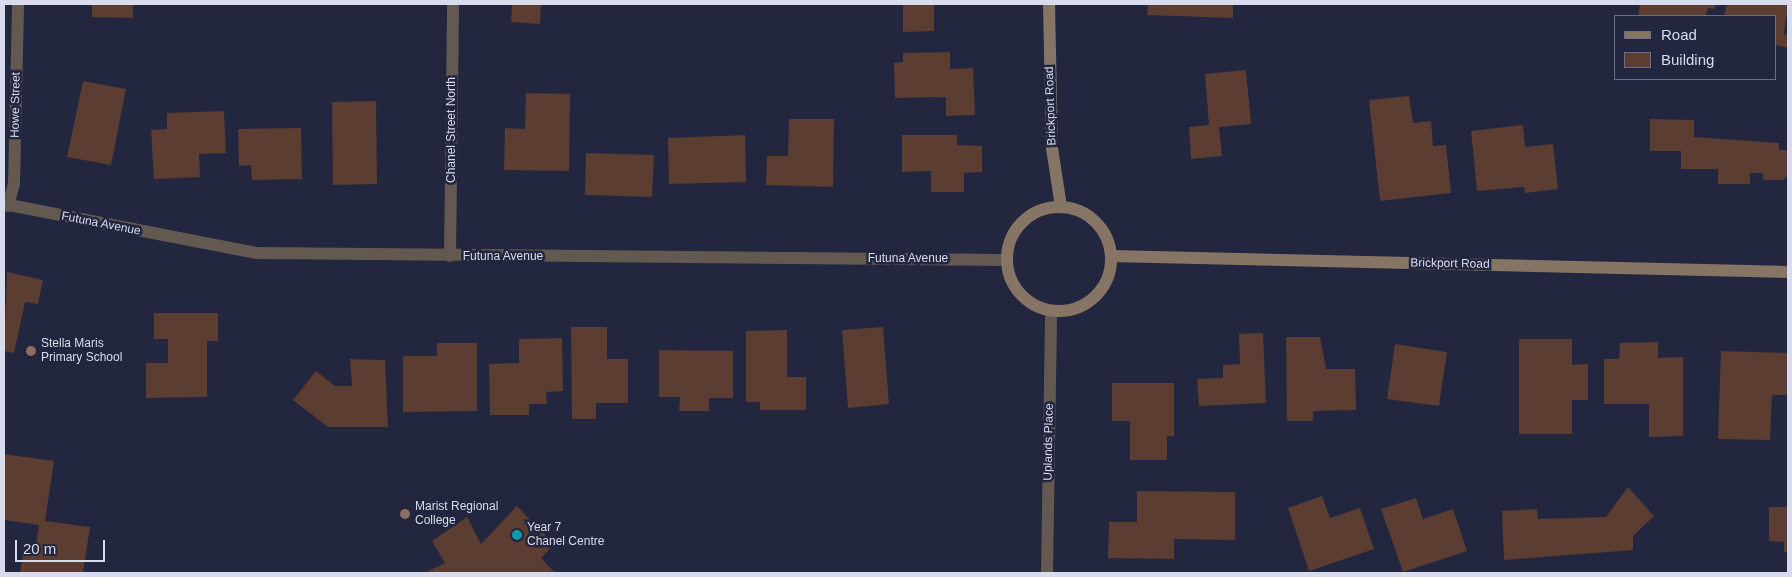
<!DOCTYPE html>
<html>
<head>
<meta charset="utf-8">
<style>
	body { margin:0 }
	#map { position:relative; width:1792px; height:577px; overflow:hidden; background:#22263f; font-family:Arial,sans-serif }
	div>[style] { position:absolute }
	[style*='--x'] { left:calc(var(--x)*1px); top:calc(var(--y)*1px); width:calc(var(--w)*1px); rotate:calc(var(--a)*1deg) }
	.building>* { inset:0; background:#5b3d32 }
	.street>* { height:12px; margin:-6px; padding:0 6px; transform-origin:6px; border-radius:6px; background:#645950 }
	.secondary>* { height:12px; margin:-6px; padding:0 6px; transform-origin:6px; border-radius:6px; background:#867465 }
	.secondary>.ring { margin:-6px; padding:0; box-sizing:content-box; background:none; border:12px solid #867465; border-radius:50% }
	.dots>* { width:14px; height:14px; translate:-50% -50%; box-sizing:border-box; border:2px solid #22263f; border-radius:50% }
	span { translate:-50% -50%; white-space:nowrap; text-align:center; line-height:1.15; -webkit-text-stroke:5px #22263f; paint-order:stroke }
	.street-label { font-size:12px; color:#d8dced }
	.poi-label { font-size:12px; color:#d8dced }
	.left { translate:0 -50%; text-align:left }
	.frame { position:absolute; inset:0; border:5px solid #d8dced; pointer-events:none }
	.legend { position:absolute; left:1614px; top:15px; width:162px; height:65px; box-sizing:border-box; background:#22263f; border:1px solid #6b6f85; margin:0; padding:6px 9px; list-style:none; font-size:15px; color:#d8dced }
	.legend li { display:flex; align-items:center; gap:10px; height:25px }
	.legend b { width:25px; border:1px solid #6b6f85 }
	.scale { position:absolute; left:15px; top:540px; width:90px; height:22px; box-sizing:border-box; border:2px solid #d8dced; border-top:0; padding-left:6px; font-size:15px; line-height:18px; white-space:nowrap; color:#d8dced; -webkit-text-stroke:4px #22263f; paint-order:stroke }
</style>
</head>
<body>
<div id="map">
	<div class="building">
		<i style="clip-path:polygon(92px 4px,133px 4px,133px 18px,92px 17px)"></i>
		<i style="clip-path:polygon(512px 4px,541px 4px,540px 24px,511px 22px)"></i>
		<i style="clip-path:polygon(903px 4px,934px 4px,934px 31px,903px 32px)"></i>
		<i style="clip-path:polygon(1148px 4px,1233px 4px,1233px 18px,1147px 15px)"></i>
		<i style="clip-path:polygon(1640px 4px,1716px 4px,1715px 9px,1708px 8px,1706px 16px,1638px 16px)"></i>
		<i style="clip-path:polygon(1727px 4px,1788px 4px,1784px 34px,1788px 35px,1788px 48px,1776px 45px,1776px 16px,1724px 16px)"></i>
		<i style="clip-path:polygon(950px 52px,950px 69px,973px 68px,975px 115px,946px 116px,946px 97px,895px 98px,894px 63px,903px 62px,903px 53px)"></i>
		<i style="clip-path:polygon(1246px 70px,1251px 124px,1219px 127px,1222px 156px,1191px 159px,1189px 127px,1209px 125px,1205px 74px)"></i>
		<i style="clip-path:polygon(83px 81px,126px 89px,111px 165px,67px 157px)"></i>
		<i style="clip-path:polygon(526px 93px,570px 94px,569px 171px,504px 170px,505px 128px,525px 129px)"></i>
		<i style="clip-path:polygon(1409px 96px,1413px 123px,1431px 121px,1433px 146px,1446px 145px,1451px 193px,1380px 201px,1369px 100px)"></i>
		<i style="clip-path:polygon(376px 101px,377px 184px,333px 185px,332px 102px)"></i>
		<i style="clip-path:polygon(224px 111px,226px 153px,199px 154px,200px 177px,154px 179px,151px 130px,167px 129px,167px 113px)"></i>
		<i style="clip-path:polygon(789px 119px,834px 119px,833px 187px,766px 185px,767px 156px,788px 156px)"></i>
		<i style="clip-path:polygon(1650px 119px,1694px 120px,1694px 137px,1779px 143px,1779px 150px,1788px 150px,1788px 175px,1783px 180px,1763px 180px,1763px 173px,1750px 173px,1750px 184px,1718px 184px,1718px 169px,1681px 169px,1681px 151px,1650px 151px)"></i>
		<i style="clip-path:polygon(1523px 125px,1525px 147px,1553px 144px,1558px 189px,1525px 193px,1524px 187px,1477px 191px,1471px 131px)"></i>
		<i style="clip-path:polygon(301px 128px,302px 179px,252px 180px,251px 165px,239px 166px,238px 129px)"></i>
		<i style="clip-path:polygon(745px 135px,746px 182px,669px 184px,668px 138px)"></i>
		<i style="clip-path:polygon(902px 135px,957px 135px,957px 145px,982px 146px,982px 172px,964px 173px,964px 192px,931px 192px,931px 171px,902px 172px)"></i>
		<i style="clip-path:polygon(586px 153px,654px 155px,652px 197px,585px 195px)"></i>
		<i style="clip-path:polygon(7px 272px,43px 280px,38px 304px,25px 302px,14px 353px,4px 351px)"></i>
		<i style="clip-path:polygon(154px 313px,218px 313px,218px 341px,207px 341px,207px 397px,146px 398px,146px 363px,168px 363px,168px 339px,154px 339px)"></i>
		<i style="clip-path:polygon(571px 327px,607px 327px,607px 359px,628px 359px,628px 403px,596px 403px,596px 419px,572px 419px)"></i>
		<i style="clip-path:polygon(883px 327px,889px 404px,848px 408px,842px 330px)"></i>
		<i style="clip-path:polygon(787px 330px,787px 377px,806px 377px,806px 410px,760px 410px,760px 402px,746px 402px,746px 331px)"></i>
		<i style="clip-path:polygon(1263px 333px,1266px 403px,1199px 406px,1197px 379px,1223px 378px,1223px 365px,1240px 364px,1239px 334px)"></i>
		<i style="clip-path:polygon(1286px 337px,1320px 337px,1326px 369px,1355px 369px,1356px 410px,1313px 411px,1313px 421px,1287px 421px)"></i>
		<i style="clip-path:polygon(562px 338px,563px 391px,546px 392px,547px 404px,529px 404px,529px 415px,490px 415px,489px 364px,519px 363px,519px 339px)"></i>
		<i style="clip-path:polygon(1519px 339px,1572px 339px,1572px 365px,1588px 364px,1588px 400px,1572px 400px,1572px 434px,1519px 434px)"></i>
		<i style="clip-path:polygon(1658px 342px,1658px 358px,1683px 357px,1683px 436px,1649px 437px,1649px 404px,1604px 404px,1604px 359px,1619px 359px,1620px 343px)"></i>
		<i style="clip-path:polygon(437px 343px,477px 343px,477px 411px,403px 412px,403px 356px,437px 356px)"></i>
		<i style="clip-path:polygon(1395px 344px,1447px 352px,1439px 406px,1387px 399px)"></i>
		<i style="clip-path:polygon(659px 350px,733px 351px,733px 398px,709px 398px,709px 411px,679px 411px,680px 397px,659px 397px)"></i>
		<i style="clip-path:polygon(1721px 351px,1788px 353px,1788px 395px,1772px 395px,1770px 440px,1718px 439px)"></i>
		<i style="clip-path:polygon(350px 359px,385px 360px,388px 427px,328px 427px,293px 400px,316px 371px,335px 386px,352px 386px)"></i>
		<i style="clip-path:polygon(1112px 383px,1174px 383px,1174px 436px,1167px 436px,1167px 460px,1130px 460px,1130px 421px,1112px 421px)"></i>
		<i style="clip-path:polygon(4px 454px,54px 461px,45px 521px,90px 527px,83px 573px,20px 573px,24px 548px,35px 550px,39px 525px,4px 520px)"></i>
		<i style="clip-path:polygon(1628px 487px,1654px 516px,1633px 536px,1633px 550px,1504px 560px,1502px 511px,1537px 509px,1538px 519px,1606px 517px)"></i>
		<i style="clip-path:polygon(1137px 491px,1235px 492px,1235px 540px,1174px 539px,1174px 559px,1108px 558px,1109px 522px,1137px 522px)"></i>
		<i style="clip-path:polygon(1322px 496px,1330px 518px,1360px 508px,1374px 549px,1309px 571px,1288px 508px)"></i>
		<i style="clip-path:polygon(1416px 498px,1423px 519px,1453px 509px,1467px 551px,1403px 572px,1381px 509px)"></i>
		<i style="clip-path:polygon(517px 506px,554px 544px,541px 558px,555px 573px,424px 573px,445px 563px,432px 541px,467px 517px,481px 544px)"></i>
		<i style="clip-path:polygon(1769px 507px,1788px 507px,1788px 552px,1784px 552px,1784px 542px,1769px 541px)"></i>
	</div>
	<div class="street">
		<i style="--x:4;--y:204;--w:258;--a:11"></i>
		<i style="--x:257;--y:253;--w:750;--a:0.53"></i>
		<i style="--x:8;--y:206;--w:23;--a:-75"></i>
		<i style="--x:14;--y:184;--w:180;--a:-88.7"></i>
		<i style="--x:450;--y:256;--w:252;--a:-89.3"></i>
		<i style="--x:1047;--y:573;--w:262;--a:-89.1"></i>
	</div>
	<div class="secondary">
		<i style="--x:1049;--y:4;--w:144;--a:88.8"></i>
		<i style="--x:1052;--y:148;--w:60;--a:81.3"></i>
		<i class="ring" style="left:1007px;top:207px;width:92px;height:92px"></i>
		<i style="--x:1111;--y:256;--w:677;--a:1.35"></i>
	</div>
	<div class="dots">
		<i style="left:31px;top:351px;background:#8d6e63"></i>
		<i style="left:405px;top:514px;background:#8d6e63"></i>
		<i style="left:517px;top:535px;background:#0f9aa8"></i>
	</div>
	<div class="street-label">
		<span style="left:16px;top:105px;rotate:-89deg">Howe Street</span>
		<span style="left:1051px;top:106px;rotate:-92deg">Brickport Road</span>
		<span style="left:452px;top:130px;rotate:-90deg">Chanel Street North</span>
		<span style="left:101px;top:224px;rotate:11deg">Futuna Avenue</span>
		<span style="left:503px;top:257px">Futuna Avenue</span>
		<span style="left:908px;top:259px">Futuna Avenue</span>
		<span style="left:1450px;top:264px;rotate:1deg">Brickport Road</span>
		<span style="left:1049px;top:442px;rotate:-89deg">Uplands Place</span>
	</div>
	<div class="poi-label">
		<span class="left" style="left:41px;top:351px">Stella Maris<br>Primary School</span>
		<span class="left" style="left:415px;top:514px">Marist Regional<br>College</span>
		<span class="left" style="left:527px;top:535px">Year 7<br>Chanel Centre</span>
	</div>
	<div class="frame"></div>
	<ul class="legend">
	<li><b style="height:6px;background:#867465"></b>Road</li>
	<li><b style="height:14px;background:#5b3d32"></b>Building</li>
	</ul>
	<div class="scale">20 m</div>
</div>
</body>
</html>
